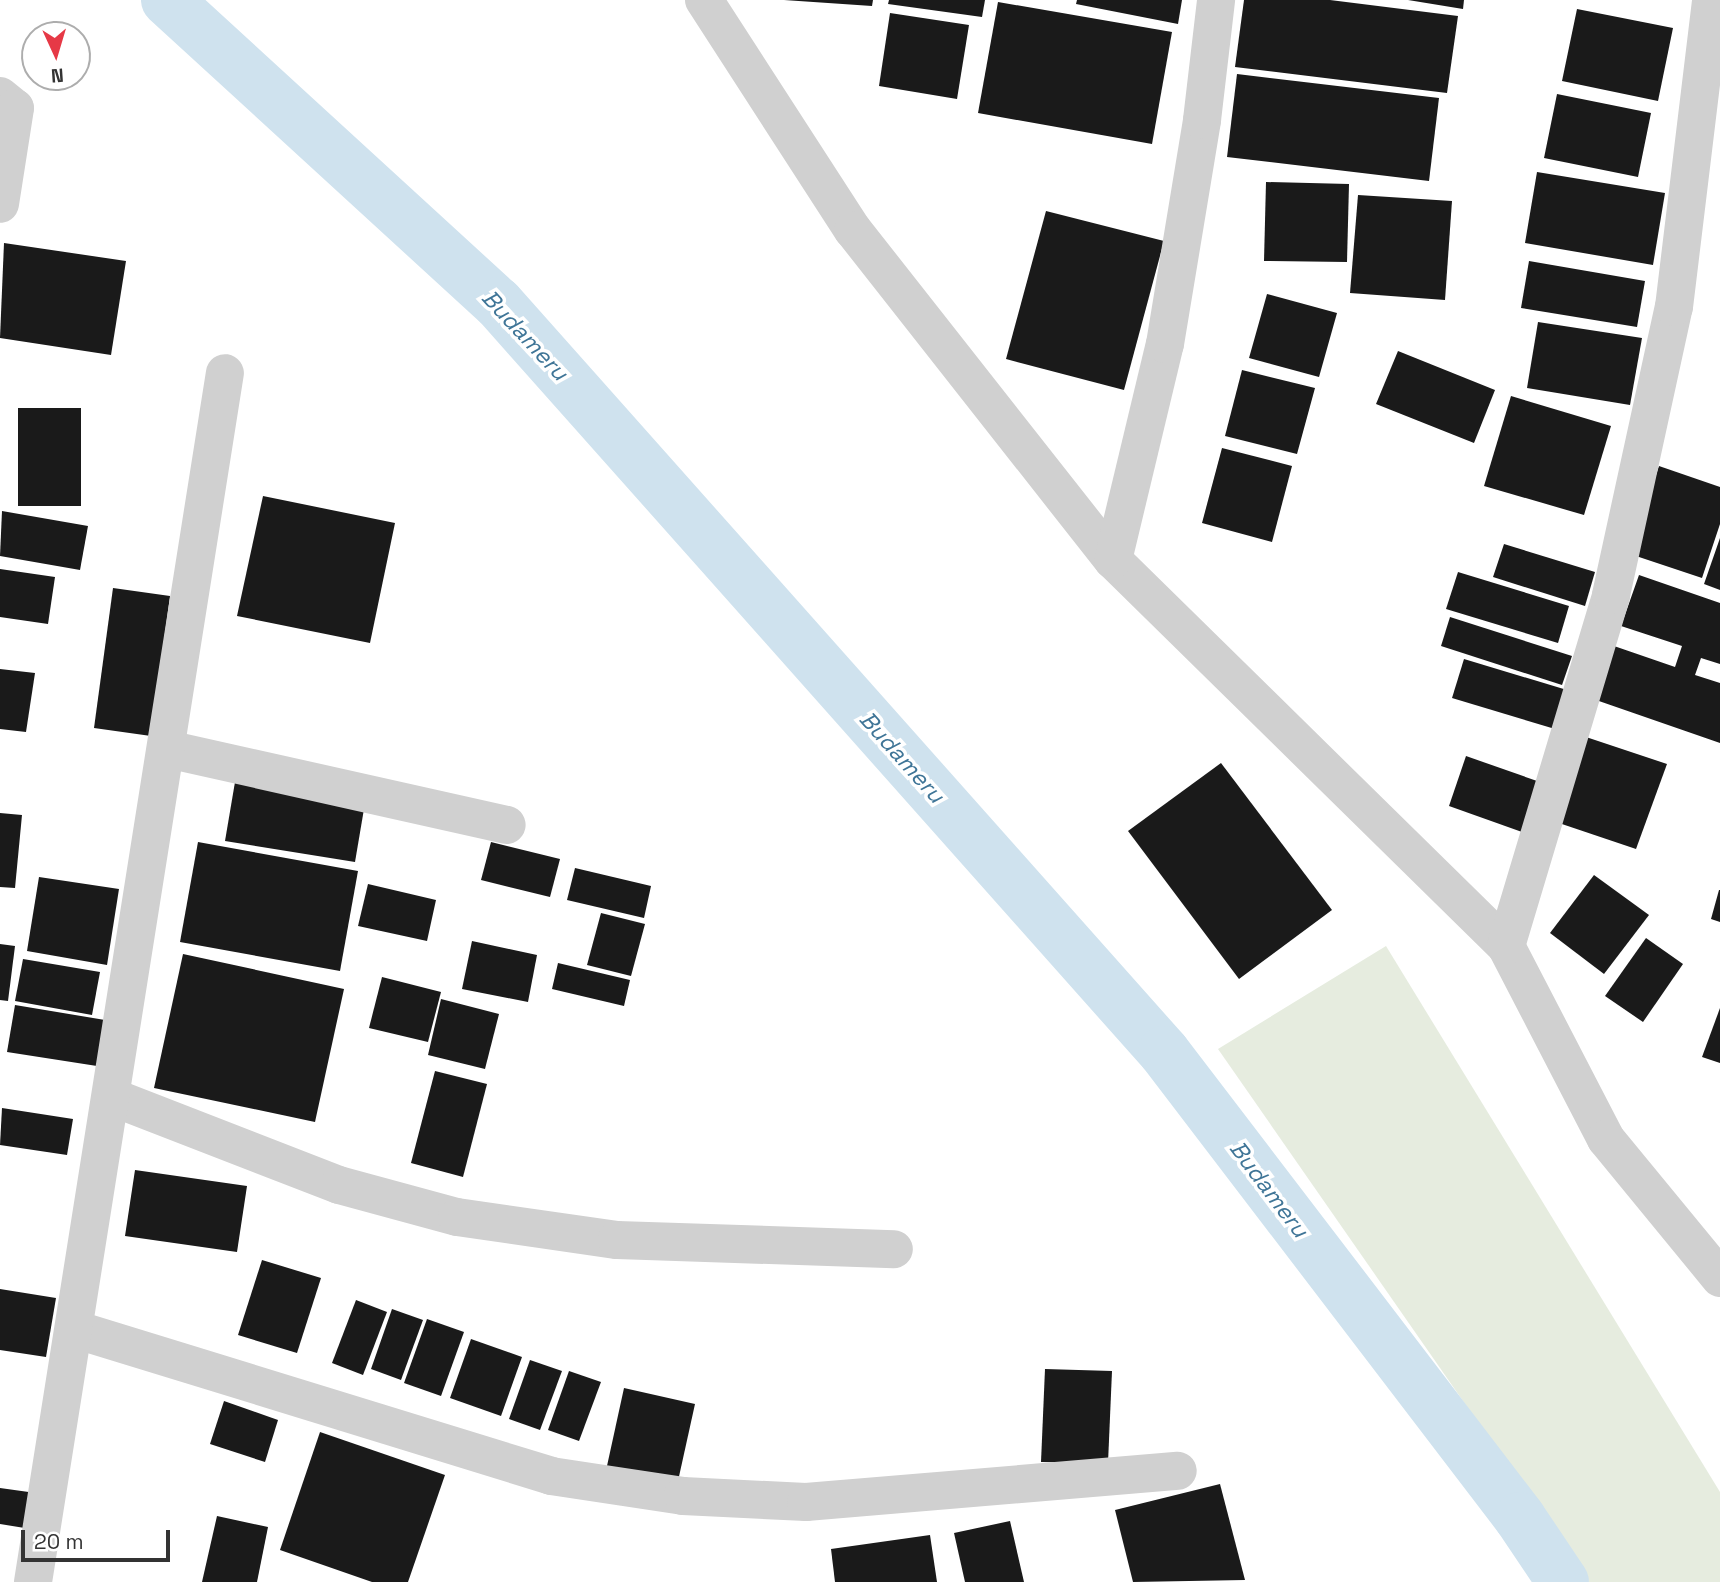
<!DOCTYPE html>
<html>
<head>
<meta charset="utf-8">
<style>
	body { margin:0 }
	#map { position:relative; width:1720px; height:1582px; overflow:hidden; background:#fff; font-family:"Space Grotesk",sans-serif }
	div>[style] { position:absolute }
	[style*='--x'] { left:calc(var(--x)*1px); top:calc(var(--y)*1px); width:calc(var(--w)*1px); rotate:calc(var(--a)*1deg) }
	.green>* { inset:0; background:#e6ecdf }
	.canal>* { height:52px; margin:-26px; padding:0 26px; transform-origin:26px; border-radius:26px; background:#cfe2ee }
	.building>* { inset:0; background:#1a1a1a }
	.minor>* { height:38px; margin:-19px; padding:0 19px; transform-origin:19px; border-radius:19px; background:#d0d0d0 }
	span { translate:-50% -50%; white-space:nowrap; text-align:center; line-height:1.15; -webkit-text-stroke:7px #fff; paint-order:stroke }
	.water-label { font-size:23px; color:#3f7597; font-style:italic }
	.north { position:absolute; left:21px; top:21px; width:70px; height:70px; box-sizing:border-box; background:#fff; border:2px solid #adadad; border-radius:50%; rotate:176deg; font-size:19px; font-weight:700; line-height:28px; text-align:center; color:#333 }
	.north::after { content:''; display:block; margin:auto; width:24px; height:32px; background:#e63946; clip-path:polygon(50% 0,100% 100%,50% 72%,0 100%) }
	.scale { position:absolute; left:21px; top:1530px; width:149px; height:32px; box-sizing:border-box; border:4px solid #333; border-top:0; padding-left:9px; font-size:21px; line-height:24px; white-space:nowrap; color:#333; -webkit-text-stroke:5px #fff; paint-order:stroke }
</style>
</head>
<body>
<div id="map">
	<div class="green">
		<i style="clip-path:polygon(1386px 946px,1720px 1492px,1720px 1582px,1589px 1582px,1218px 1049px)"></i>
	</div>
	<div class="canal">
		<i style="--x:167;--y:0;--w:449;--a:42.5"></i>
		<i style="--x:498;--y:303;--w:1002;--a:48.36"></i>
		<i style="--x:1164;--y:1052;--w:586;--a:52.62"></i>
		<i style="--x:1520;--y:1518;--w:77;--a:56.1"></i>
	</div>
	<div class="building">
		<i style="clip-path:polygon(784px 0,873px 0,872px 6px)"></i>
		<i style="clip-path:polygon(889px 0,985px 0,982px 17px,888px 4px)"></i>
		<i style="clip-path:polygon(1077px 0,1182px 0,1178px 24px,1076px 4px)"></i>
		<i style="clip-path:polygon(1244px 0,1330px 0,1458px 16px,1447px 93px,1235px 67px)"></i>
		<i style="clip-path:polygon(1408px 0,1464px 0,1463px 9px)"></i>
		<i style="clip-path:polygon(998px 2px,1172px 32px,1152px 144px,978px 113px)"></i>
		<i style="clip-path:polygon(1577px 9px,1673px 28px,1658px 101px,1562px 81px)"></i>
		<i style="clip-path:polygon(890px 13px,969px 25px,957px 99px,879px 86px)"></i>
		<i style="clip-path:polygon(1237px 74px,1439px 98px,1429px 181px,1227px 157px)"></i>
		<i style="clip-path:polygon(1557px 94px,1651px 113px,1638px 177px,1544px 158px)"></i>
		<i style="clip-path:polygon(1537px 172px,1665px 193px,1653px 265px,1525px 243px)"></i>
		<i style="clip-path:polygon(1266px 182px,1349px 184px,1347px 262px,1264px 261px)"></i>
		<i style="clip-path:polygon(1358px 195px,1452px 201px,1445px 300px,1350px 293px)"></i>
		<i style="clip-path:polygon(1046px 211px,1164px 241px,1124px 390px,1006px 359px)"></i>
		<i style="clip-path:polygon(4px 243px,126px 261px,111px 355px,0 338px)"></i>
		<i style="clip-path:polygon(1529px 261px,1645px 281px,1637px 327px,1521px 308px)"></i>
		<i style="clip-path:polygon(1267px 294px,1337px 313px,1319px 377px,1249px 358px)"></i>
		<i style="clip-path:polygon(1538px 322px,1642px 338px,1630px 405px,1527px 388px)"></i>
		<i style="clip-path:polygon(1398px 351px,1495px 390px,1474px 443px,1376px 404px)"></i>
		<i style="clip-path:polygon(1242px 370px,1315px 388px,1297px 454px,1225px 436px)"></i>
		<i style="clip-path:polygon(1511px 396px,1611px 426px,1584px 515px,1484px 486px)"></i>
		<i style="clip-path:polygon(18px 408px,81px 408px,81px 506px,18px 506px)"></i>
		<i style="clip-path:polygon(1222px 448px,1292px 466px,1272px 542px,1202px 523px)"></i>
		<i style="clip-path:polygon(1659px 466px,1720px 487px,1720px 524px,1702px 578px,1630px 554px)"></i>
		<i style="clip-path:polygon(263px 496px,395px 523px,370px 643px,237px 616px)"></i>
		<i style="clip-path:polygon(2px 511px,88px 526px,80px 570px,0 556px)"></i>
		<i style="clip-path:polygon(1720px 538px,1720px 590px,1704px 584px)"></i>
		<i style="clip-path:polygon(1504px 544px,1595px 572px,1585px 606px,1493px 577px)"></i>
		<i style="clip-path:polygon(0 569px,55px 577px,48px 624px,0 617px)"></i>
		<i style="clip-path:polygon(1458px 572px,1569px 606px,1558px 643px,1446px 609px)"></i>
		<i style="clip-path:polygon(1639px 575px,1720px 603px,1720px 664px,1701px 658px,1695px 675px,1720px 683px,1720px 743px,1596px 700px,1614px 646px,1675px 667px,1682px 646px,1621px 626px)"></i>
		<i style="clip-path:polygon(113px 588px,170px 596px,151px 736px,94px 728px)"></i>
		<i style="clip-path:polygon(1450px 617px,1572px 656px,1562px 685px,1441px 646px)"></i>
		<i style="clip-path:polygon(1464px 659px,1567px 690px,1555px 729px,1452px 698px)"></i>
		<i style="clip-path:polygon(0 669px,35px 673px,26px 732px,0 729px)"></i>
		<i style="clip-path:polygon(1577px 734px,1667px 764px,1636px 849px,1547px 819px)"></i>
		<i style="clip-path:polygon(1466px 756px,1540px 782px,1522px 832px,1449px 806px)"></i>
		<i style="clip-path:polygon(1221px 763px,1332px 910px,1239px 979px,1128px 831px)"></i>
		<i style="clip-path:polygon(235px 782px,365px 803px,355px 862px,225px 841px)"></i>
		<i style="clip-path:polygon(0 813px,22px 815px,15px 888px,0 887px)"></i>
		<i style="clip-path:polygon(198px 842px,358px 871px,340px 971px,180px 942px)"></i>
		<i style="clip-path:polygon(491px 842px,560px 859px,550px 897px,481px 880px)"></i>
		<i style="clip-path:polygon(575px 868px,651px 886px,644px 918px,567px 900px)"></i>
		<i style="clip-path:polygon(1594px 875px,1649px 915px,1604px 974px,1550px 933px)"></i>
		<i style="clip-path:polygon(39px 877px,119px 889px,107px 965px,27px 951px)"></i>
		<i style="clip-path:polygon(368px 884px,436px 900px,427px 941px,358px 926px)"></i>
		<i style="clip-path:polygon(1719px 890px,1720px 890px,1720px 922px,1711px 919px)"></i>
		<i style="clip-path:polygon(601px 913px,645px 924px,631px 976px,587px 965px)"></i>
		<i style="clip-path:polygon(1646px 938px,1683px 964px,1643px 1022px,1605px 996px)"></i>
		<i style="clip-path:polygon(472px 941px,537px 955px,528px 1002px,462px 989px)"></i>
		<i style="clip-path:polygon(0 944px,15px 946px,8px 1001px,0 1000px)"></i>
		<i style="clip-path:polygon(183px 954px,344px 989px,315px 1122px,154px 1088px)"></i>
		<i style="clip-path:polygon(23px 959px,100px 972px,92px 1015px,15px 1001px)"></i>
		<i style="clip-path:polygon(558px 963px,630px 980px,624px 1006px,552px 989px)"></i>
		<i style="clip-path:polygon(382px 977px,441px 992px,428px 1042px,369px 1028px)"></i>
		<i style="clip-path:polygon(441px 999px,499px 1014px,485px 1069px,428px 1055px)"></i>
		<i style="clip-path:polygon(15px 1005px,105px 1020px,97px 1066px,7px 1052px)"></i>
		<i style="clip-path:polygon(1720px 1008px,1720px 1063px,1702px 1057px)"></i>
		<i style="clip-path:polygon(435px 1071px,487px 1084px,463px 1177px,411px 1163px)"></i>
		<i style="clip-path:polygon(2px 1108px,73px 1119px,67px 1155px,0 1145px)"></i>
		<i style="clip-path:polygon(135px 1170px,247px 1186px,237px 1252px,125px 1236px)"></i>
		<i style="clip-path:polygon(262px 1260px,321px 1278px,297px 1353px,238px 1335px)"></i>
		<i style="clip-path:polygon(0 1289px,56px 1298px,46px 1357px,0 1350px)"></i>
		<i style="clip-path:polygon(356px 1300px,387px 1312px,363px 1375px,332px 1363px)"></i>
		<i style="clip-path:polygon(392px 1309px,423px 1320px,401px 1380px,371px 1369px)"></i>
		<i style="clip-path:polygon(427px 1319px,464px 1332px,441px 1396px,404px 1383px)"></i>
		<i style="clip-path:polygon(471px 1339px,522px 1357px,501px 1416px,450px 1398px)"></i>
		<i style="clip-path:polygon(530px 1360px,562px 1371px,540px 1430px,509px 1419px)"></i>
		<i style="clip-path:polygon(1045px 1369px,1112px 1371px,1108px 1463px,1041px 1462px)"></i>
		<i style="clip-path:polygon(569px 1371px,601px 1382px,579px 1441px,548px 1430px)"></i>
		<i style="clip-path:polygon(624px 1388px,695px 1404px,678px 1481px,607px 1466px)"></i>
		<i style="clip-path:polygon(224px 1401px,278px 1420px,265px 1462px,210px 1444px)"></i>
		<i style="clip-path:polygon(320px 1432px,445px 1475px,408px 1582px,372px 1582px,280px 1550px)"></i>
		<i style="clip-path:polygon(1220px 1484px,1245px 1580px,1133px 1582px,1115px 1510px)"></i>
		<i style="clip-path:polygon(0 1488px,43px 1494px,37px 1530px,0 1524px)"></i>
		<i style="clip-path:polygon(217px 1516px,268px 1527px,257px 1582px,202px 1582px)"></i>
		<i style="clip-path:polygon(1010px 1521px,1024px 1582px,965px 1582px,954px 1533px)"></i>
		<i style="clip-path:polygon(930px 1535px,937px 1582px,835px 1582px,831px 1549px)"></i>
	</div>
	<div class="minor">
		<i style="--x:704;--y:0;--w:274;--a:57.1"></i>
		<i style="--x:853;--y:230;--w:420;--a:51.8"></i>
		<i style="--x:1113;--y:560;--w:551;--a:44.49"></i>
		<i style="--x:1506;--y:946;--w:217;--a:62.6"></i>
		<i style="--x:1606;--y:1139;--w:180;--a:50.6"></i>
		<i style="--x:0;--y:96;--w:19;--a:39"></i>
		<i style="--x:15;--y:108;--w:97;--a:98.9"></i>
		<i style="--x:1113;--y:560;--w:222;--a:-76.5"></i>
		<i style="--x:1165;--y:344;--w:227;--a:-80.6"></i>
		<i style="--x:1202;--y:120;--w:121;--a:-83.3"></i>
		<i style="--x:167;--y:749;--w:348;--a:12.6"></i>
		<i style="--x:1506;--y:946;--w:366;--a:-73.3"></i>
		<i style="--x:1611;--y:595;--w:295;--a:-77.7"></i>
		<i style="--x:1674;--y:307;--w:309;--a:-83.1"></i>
		<i style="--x:112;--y:1097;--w:243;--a:21.2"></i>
		<i style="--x:339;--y:1185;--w:122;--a:15.2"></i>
		<i style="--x:457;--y:1217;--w:162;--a:8.2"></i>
		<i style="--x:617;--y:1240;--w:277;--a:1.9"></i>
		<i style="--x:74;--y:1329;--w:499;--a:17.1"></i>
		<i style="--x:551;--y:1476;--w:134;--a:8.6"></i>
		<i style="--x:683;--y:1496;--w:123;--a:2.8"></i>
		<i style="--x:806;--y:1502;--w:373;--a:-4.8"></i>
		<i style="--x:33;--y:1582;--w:1224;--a:-80.98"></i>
	</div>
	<div class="water-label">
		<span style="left:525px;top:335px;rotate:47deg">Budameru</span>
		<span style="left:902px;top:757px;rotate:48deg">Budameru</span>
		<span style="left:1269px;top:1189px;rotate:53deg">Budameru</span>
	</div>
	<div class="north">N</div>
	<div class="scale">20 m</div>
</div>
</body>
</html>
